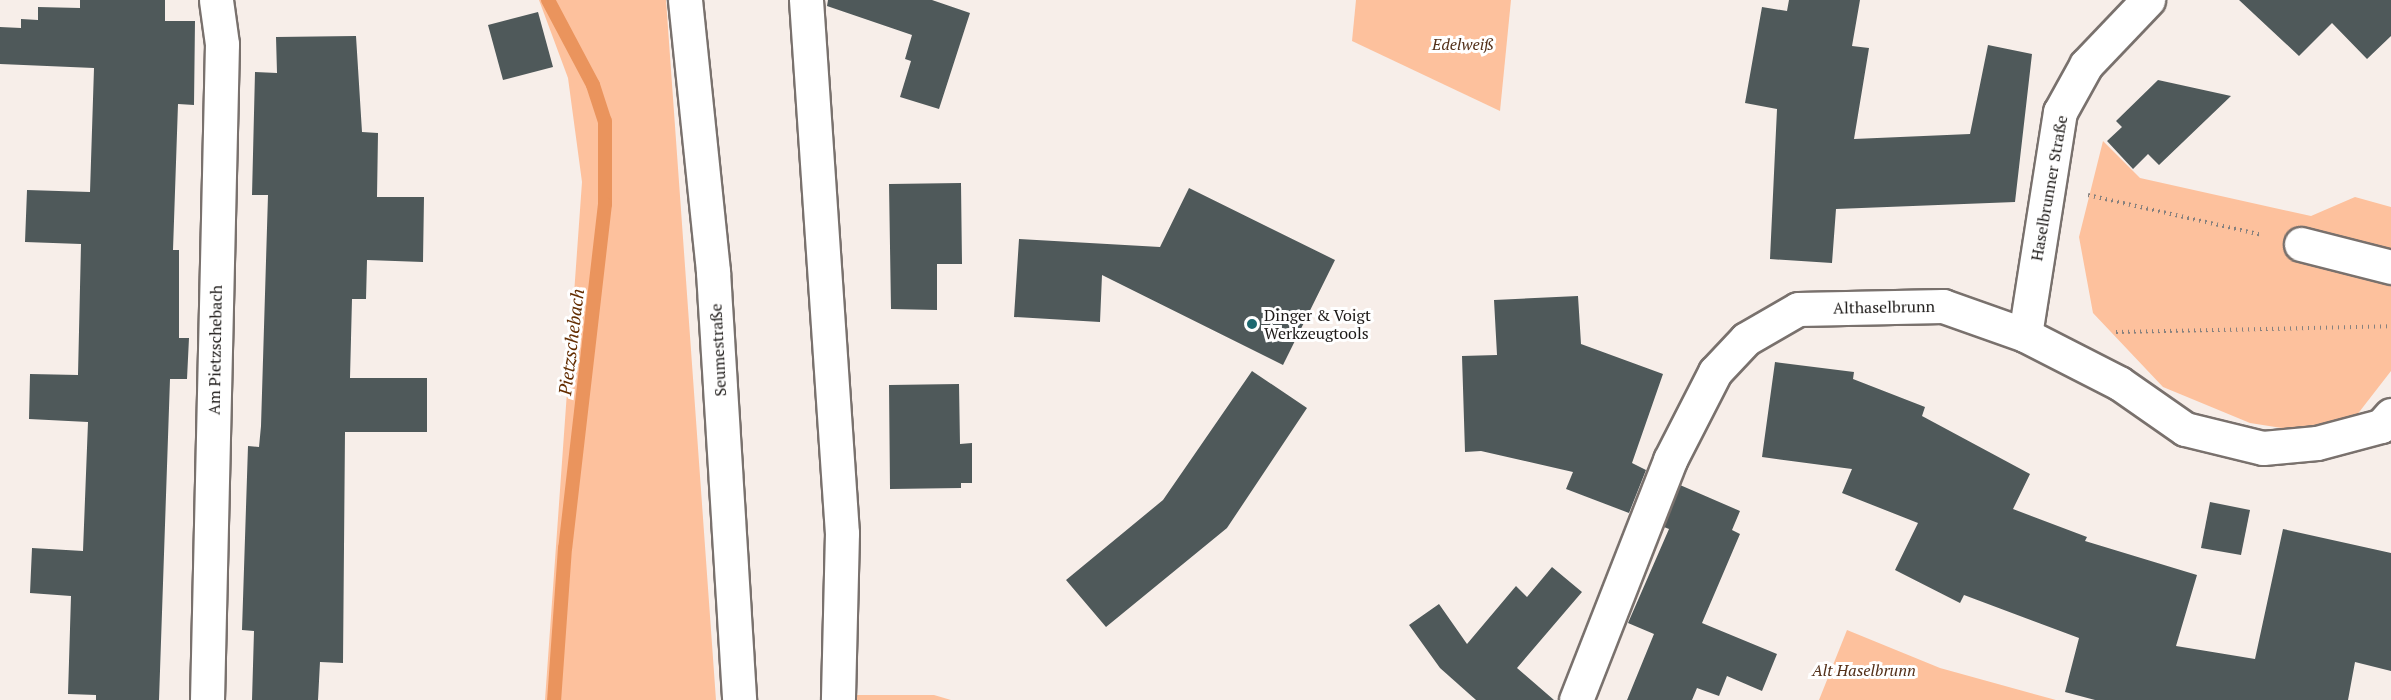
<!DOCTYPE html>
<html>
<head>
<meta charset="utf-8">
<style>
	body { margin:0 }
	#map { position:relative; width:2391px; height:700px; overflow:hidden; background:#f7eee9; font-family:"PT Serif",serif }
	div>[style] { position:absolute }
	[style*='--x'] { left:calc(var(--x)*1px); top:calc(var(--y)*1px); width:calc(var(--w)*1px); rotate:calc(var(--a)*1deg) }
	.green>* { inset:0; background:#fdc19d }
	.stream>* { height:14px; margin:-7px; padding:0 7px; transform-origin:7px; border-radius:7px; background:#ea945d }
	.building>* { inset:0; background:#4f595a }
	.path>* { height:4px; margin-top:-2px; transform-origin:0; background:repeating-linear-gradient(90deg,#87817e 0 1.5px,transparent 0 6px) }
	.roads { filter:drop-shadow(2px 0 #79716d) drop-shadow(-2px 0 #79716d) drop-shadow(0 2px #79716d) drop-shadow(0 -2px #79716d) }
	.minor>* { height:33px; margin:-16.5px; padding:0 16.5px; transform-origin:16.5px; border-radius:16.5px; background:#fff }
	.dots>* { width:16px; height:16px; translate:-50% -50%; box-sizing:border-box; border:3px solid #fff; border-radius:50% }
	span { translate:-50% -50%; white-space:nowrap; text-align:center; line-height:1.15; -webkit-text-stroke:6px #fff; paint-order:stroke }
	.park-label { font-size:16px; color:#533019; font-style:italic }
	.street-label { font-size:16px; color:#1c1917 }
	.poi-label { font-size:16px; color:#1c1917 }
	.left { translate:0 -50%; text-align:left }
	.water-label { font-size:18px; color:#632d00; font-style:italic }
</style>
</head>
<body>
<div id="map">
	<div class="green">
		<i style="clip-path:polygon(539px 0,666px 0,716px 700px,545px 700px,582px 182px,568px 78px)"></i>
		<i style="clip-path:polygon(1356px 0,1511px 0,1500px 111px,1352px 41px)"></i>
		<i style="clip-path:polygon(2103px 141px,2140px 178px,2311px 216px,2355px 197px,2391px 207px,2391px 371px,2353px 420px,2300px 431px,2250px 423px,2163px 387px,2093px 313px,2079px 237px)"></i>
		<i style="clip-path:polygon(1847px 630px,1940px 668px,2056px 700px,1819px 700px)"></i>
		<i style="clip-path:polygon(856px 695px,934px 695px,951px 700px,856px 700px)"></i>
	</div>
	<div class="stream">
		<i style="--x:548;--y:0;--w:96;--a:62.1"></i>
		<i style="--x:593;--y:85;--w:38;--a:72"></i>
		<i style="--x:605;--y:121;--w:83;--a:90"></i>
		<i style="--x:605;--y:204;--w:346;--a:96.6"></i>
		<i style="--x:565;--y:548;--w:152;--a:94.1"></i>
	</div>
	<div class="building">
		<i style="clip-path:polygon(80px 0,165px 0,165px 21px,195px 21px,194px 105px,178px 104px,173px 250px,179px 250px,179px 338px,189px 338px,187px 379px,170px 379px,159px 700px,96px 700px,96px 695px,68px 694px,71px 596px,30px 593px,32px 548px,83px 551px,88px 422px,29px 419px,30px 374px,78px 375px,81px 244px,25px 242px,27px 190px,90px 192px,94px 68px,0 64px,0 27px,21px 28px,21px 19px,38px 20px,38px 7px,80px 8px)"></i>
		<i style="clip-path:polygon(828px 0,932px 0,970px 13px,939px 109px,900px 97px,911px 61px,905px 59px,912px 35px,827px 6px)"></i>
		<i style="clip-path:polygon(1789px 0,1860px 0,1852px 46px,1869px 48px,1854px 139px,1970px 134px,1988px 45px,2032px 54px,2015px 202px,1836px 209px,1832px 263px,1770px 259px,1777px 109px,1745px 103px,1762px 7px,1787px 11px)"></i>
		<i style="clip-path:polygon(2239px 0,2391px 0,2391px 36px,2367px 59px,2332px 23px,2299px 56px)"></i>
		<i style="clip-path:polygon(538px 12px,553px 67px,503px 80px,488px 25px)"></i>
		<i style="clip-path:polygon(356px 36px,362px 132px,378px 133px,377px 197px,424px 197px,423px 262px,367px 260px,366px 299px,352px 299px,350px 378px,427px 378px,427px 432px,345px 432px,343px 663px,320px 662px,318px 700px,252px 700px,254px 631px,242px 630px,248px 446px,259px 447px,261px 426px,268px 195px,252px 195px,255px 72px,277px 73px,276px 37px)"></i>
		<i style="clip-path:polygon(2158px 80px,2231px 96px,2159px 165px,2148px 154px,2133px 169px,2107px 141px,2122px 127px,2116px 121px)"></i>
		<i style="clip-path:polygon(961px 183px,962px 264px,937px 264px,937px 310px,891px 309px,889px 184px)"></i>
		<i style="clip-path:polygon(1189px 188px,1335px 260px,1283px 365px,1102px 275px,1100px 322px,1014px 317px,1019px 239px,1160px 247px)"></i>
		<i style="clip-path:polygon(1578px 296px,1581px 344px,1663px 374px,1632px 463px,1646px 470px,1629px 513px,1566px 489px,1573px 472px,1481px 451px,1465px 452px,1462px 356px,1497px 355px,1494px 300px)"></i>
		<i style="clip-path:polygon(1775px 362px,1854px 372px,1853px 379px,1925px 407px,1922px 416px,2030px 474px,2013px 509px,2087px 537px,2085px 541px,2197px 575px,2176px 646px,2255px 659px,2283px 529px,2391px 553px,2391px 671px,2355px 662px,2348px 700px,2095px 700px,2065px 692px,2079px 638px,1964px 595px,1960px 603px,1895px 570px,1918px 523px,1842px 493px,1852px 469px,1762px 457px)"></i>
		<i style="clip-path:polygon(1252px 371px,1307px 408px,1227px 528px,1106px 627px,1066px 580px,1163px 500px)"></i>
		<i style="clip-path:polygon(959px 384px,960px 444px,972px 443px,972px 483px,961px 483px,961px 488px,890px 489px,889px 385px)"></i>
		<i style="clip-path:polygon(1680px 485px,1740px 511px,1732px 530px,1740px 534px,1702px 623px,1777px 654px,1762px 691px,1727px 676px,1719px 696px,1697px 688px,1692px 700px,1627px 700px,1654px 634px,1628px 623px,1669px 529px,1664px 527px)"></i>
		<i style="clip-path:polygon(2210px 502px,2250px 510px,2241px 555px,2201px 548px)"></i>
		<i style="clip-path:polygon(1552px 567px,1582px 592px,1517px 668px,1554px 700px,1476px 700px,1440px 668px,1409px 625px,1439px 604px,1467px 644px,1516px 586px,1527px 597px)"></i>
	</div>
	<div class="path">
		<i style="--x:2088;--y:195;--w:179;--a:12.9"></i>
		<i style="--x:2116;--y:332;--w:275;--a:-1.2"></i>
	</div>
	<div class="roads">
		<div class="minor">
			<i style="--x:685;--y:0;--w:273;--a:84.1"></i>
			<i style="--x:713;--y:272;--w:429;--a:86.5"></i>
			<i style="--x:806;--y:0;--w:534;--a:86.14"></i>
			<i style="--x:842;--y:533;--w:167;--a:91.4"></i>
			<i style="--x:2301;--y:244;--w:93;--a:14.3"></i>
			<i style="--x:2025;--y:335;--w:226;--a:-81.1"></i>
			<i style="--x:2060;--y:112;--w:54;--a:-61"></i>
			<i style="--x:2086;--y:65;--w:90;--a:-46.4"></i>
			<i style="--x:207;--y:700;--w:656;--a:-88.69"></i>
			<i style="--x:222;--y:44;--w:44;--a:-97.8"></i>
			<i style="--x:1576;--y:700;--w:258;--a:-68.6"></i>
			<i style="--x:1670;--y:460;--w:99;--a:-62.9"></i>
			<i style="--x:1715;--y:372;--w:45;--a:-46.8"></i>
			<i style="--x:1746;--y:339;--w:60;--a:-30"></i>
			<i style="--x:1798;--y:309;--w:145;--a:-1.2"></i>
			<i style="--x:1943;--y:306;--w:87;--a:19.5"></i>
			<i style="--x:2025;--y:335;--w:106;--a:27.1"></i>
			<i style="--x:2119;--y:383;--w:80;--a:34.9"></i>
			<i style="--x:2185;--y:429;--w:80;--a:13.7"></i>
			<i style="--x:2263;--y:448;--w:54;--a:-5.3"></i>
			<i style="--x:2317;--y:443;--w:66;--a:-14.9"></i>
			<i style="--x:2381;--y:426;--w:15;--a:-48"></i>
		</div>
	</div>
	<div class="dots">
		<i style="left:1252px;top:324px;background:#1d6970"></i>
	</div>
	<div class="park-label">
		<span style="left:1463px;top:44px">Edelweiß</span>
		<span style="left:1864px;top:670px">Alt Haselbrunn</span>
	</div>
	<div class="street-label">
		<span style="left:2049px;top:188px;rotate:-80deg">Haselbrunner Straße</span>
		<span style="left:1884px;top:307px;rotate:-1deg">Althaselbrunn</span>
		<span style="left:215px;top:350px;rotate:-89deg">Am Pietzschebach</span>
		<span style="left:718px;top:350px;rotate:-93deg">Seumestraße</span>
	</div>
	<div class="poi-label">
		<span class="left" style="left:1264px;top:324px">Dinger &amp; Voigt<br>Werkzeugtools</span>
	</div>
	<div class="water-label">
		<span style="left:571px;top:342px;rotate:-83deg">Pietzschebach</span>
	</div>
</div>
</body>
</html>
